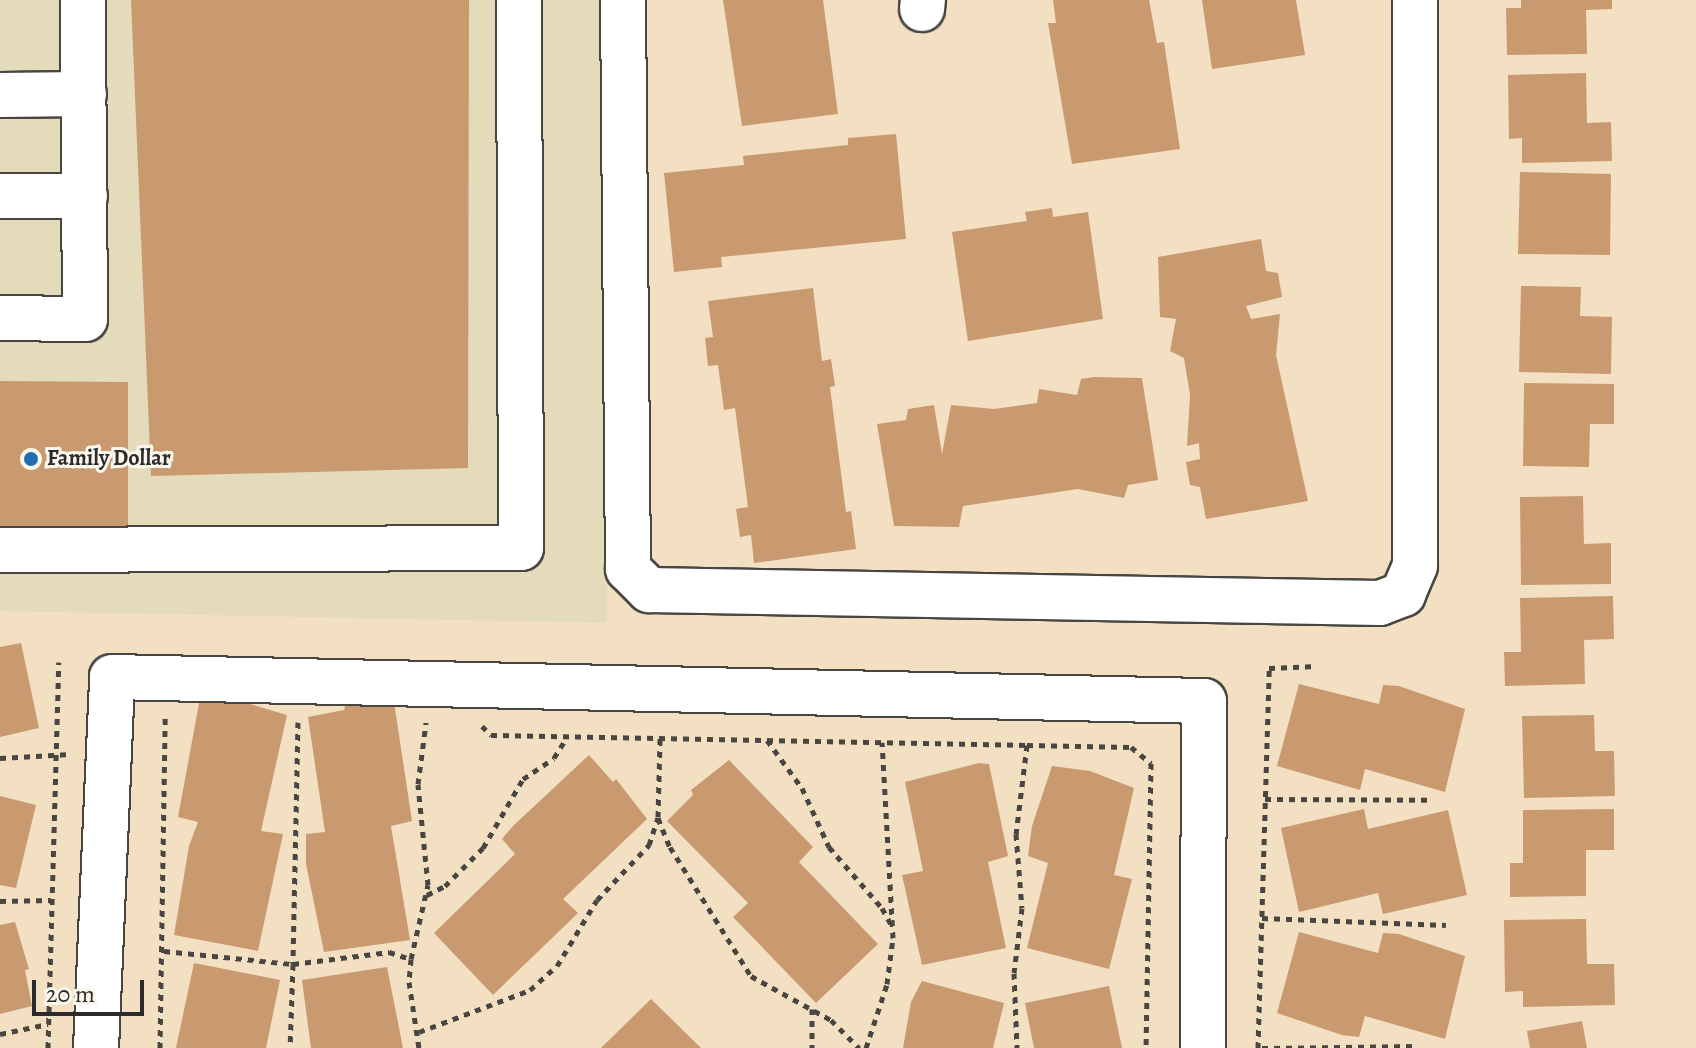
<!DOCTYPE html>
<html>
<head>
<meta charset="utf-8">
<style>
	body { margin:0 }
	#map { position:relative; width:1696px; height:1048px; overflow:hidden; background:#f3dfc2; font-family:Alegreya,serif }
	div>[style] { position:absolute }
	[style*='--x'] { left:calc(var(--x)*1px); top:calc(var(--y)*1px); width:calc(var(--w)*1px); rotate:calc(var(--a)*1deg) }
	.built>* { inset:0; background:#e4dbba }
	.building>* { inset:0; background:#c99a70 }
	.path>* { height:5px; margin-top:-2.5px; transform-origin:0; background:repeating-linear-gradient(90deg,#494642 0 6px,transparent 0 12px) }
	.roads { filter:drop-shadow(2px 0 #494642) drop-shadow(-2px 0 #494642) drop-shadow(0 2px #494642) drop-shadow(0 -2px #494642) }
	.minor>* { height:44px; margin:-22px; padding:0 22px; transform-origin:22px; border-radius:22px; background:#fff }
	.dots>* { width:22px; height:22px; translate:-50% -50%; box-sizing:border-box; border:4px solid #fbf7ec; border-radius:50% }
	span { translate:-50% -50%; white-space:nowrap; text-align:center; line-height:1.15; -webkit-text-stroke:6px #fbf7ec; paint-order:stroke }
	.poi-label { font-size:22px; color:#2b2b2b; font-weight:700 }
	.left { translate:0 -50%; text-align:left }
	.scale { position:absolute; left:32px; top:980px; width:112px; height:36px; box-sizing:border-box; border:4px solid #2b2b2b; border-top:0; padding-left:10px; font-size:24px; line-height:28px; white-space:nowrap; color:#2b2b2b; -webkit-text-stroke:6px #fbf7ec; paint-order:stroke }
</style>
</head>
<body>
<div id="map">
	<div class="built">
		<i style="clip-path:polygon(0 0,610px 0,607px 623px,0 611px)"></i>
	</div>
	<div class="building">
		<i style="clip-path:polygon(131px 0,469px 0,468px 468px,151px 476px)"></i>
		<i style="clip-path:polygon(723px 0,823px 0,838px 114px,742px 126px)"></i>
		<i style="clip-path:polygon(1053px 0,1149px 0,1157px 43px,1164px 42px,1180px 149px,1072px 164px,1048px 23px,1056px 23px)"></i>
		<i style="clip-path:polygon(1202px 0,1296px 0,1305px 55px,1212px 69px)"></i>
		<i style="clip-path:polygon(1521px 0,1612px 0,1612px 9px,1586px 10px,1587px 54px,1507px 55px,1506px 8px,1521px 8px)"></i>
		<i style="clip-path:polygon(1586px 73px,1587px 123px,1611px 122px,1612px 161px,1522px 163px,1522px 138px,1509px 139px,1508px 75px)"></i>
		<i style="clip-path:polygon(896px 134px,906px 239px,721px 257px,722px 267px,674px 272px,664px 173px,744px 165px,743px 156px,848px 145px,848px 138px)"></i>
		<i style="clip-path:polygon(1520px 172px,1611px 174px,1610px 255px,1518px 254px)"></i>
		<i style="clip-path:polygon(1052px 208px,1053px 217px,1088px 212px,1103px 319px,968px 341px,952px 232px,1027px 221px,1025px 212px)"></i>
		<i style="clip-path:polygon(1261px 239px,1266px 271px,1278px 273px,1282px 297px,1246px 306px,1251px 319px,1280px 314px,1276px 355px,1308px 501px,1206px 519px,1200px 487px,1190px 485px,1186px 462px,1200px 459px,1199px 443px,1187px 446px,1190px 395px,1184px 358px,1170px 351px,1176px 319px,1160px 317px,1158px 257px)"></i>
		<i style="clip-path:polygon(1521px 286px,1581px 287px,1580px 316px,1612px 317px,1611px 374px,1519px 372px)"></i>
		<i style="clip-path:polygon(813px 288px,822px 361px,831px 359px,835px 386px,830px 387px,846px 512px,851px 511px,856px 549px,754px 563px,751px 535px,740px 537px,736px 509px,748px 507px,735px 408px,724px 410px,718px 365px,708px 366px,705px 338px,713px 337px,708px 301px)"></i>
		<i style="clip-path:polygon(1094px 377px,1142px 378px,1158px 480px,1128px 485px,1124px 498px,1078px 489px,963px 506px,959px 527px,894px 526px,877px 424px,906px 420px,908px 409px,934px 405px,942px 454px,951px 405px,994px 409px,1037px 403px,1039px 389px,1077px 395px,1081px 379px)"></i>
		<i style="clip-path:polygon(0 381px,128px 382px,128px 529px,0 530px)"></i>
		<i style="clip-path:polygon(1524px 383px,1614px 384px,1614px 424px,1590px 424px,1589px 467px,1523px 466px)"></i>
		<i style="clip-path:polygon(1583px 496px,1584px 544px,1611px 543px,1611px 584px,1521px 585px,1520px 497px)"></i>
		<i style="clip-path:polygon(1613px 596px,1614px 639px,1584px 640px,1585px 684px,1505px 686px,1504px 652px,1521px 652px,1520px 598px)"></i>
		<i style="clip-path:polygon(21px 643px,39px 728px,0 737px,0 647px)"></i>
		<i style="clip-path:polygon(1299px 684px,1379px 704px,1383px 685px,1399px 686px,1465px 709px,1445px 792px,1365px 769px,1360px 790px,1277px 766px)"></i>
		<i style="clip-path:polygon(200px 698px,250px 704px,287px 715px,261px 831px,283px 834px,258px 951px,174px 935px,189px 846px,198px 822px,178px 817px)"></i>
		<i style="clip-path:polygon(394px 702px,412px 821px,391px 826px,410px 940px,324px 952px,306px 864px,306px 834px,325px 832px,308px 717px,344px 710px,345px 706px)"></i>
		<i style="clip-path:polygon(1594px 715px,1595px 751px,1614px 751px,1615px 796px,1524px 798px,1522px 716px)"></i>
		<i style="clip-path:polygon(589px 755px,613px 782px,616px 779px,647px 819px,563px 899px,578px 913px,493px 995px,434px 933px,515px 854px,502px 839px,513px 826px)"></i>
		<i style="clip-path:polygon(729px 760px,813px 847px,799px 862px,878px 944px,816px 1003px,733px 917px,748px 903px,667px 821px,693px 795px,691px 790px)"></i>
		<i style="clip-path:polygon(979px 763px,989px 764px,1008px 856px,988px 862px,1006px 948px,922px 965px,902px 875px,923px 871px,905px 782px)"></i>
		<i style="clip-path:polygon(1052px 766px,1090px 771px,1134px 788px,1114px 875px,1132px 879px,1109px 969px,1027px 948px,1048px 863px,1028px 856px,1032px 826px)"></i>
		<i style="clip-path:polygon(0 796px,36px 805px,16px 888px,0 885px)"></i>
		<i style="clip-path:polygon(1364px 809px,1368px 829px,1448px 810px,1467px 895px,1383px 914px,1378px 893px,1299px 912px,1281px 828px)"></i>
		<i style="clip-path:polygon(1614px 809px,1614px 850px,1586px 850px,1586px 896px,1510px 897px,1510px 863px,1523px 863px,1523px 810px)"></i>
		<i style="clip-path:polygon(1586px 919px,1587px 964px,1614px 964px,1615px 1005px,1523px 1007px,1523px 991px,1505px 992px,1504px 920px)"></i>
		<i style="clip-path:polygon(15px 922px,29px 969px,25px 970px,32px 1006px,0 1014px,0 925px)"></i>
		<i style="clip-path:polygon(1299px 932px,1378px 953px,1383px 933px,1399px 934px,1465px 956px,1445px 1039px,1365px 1016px,1359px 1037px,1342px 1035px,1277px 1013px)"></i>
		<i style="clip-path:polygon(194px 963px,280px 980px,266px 1048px,176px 1048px)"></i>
		<i style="clip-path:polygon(387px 967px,403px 1048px,311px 1048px,302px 980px)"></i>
		<i style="clip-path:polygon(922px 981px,1004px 1003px,993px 1048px,903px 1048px,911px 1002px)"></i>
		<i style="clip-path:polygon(1109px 986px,1122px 1048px,1034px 1048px,1025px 1003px)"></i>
		<i style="clip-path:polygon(651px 999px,701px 1048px,601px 1048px)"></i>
		<i style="clip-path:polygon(1582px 1021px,1587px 1048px,1530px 1048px,1527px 1031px)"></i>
	</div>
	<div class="path">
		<i style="--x:298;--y:722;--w:242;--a:91.2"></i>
		<i style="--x:293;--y:964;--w:97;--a:-7.1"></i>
		<i style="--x:389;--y:952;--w:23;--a:18"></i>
		<i style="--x:411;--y:959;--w:76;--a:-77.1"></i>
		<i style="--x:428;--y:885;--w:101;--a:-95.7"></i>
		<i style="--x:418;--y:784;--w:62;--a:-82.5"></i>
		<i style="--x:482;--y:726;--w:13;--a:45"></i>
		<i style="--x:491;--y:735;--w:536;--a:1.07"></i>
		<i style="--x:1027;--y:745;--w:90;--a:97"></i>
		<i style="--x:1016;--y:834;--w:74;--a:85.4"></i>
		<i style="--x:1022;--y:908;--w:65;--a:97"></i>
		<i style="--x:1014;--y:973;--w:75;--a:87.7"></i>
		<i style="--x:767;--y:740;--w:59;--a:53.9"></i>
		<i style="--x:802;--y:788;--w:65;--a:65.4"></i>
		<i style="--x:829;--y:847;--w:81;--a:49"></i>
		<i style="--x:882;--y:908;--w:21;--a:61"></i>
		<i style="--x:1027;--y:745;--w:104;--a:1.1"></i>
		<i style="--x:1131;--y:747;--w:26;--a:39"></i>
		<i style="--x:1151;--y:763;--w:285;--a:91"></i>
		<i style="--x:0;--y:758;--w:71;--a:-3.2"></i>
		<i style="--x:1265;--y:799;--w:167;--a:0.3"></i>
		<i style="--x:658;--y:818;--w:31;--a:68"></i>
		<i style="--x:670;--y:847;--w:152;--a:57.9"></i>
		<i style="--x:751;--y:976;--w:91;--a:28.8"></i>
		<i style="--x:831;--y:1020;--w:40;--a:45"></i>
		<i style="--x:427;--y:895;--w:20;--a:-27"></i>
		<i style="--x:445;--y:886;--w:54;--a:-45"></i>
		<i style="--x:483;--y:848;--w:80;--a:-59.9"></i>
		<i style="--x:523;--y:779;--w:37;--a:-34"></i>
		<i style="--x:554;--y:758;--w:25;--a:-58"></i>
		<i style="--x:0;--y:901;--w:51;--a:-1.1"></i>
		<i style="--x:1262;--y:918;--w:184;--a:2.2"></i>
		<i style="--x:164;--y:951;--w:130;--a:5.8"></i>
		<i style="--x:293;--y:964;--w:84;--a:92"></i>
		<i style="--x:411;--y:959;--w:23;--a:95"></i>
		<i style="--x:409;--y:982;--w:67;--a:81.4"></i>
		<i style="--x:812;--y:1009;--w:39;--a:90"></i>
		<i style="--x:419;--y:1032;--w:119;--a:-20.7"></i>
		<i style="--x:530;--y:990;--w:36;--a:-42"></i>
		<i style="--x:557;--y:966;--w:77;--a:-58.8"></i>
		<i style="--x:597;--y:900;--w:76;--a:-46.6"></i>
		<i style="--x:649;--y:845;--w:29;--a:-72"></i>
		<i style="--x:658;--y:817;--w:79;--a:-88.5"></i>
		<i style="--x:0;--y:1034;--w:49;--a:-11.8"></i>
		<i style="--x:48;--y:1048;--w:386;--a:-88.4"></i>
		<i style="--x:160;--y:1048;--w:331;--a:-89.1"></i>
		<i style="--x:866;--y:1048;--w:67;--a:-71.8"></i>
		<i style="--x:887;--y:984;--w:46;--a:-82.6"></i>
		<i style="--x:893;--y:938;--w:196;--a:-93.2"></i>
		<i style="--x:1258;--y:1048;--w:380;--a:-88.3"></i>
		<i style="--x:1269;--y:668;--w:48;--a:-2.4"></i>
		<i style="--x:1262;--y:1048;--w:154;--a:-0.7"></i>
	</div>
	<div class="roads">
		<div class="minor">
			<i style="--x:623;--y:0;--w:569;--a:89.5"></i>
			<i style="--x:628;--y:569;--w:30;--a:45"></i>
			<i style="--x:649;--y:590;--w:731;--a:1.02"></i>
			<i style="--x:1380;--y:603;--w:25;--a:-21"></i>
			<i style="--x:1403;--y:594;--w:30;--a:-67"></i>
			<i style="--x:1415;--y:566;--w:566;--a:-90"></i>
			<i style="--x:922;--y:9;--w:9;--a:-84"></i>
			<i style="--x:0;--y:95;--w:84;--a:-0.7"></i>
			<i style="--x:0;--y:196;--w:85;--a:0"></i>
			<i style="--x:0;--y:318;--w:85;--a:0.7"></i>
			<i style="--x:85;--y:319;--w:319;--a:-90.4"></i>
			<i style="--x:0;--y:550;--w:521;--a:-0.22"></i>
			<i style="--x:521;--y:548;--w:548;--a:-90.21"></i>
			<i style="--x:96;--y:1048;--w:371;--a:-87.5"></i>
			<i style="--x:112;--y:677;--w:1092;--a:1.26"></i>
			<i style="--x:1204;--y:701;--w:347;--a:90.2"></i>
		</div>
	</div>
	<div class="dots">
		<i style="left:31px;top:459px;background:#1f6fb2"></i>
	</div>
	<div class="poi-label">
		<span class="left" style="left:47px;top:459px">Family Dollar</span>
	</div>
	<div class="scale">20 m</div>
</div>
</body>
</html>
